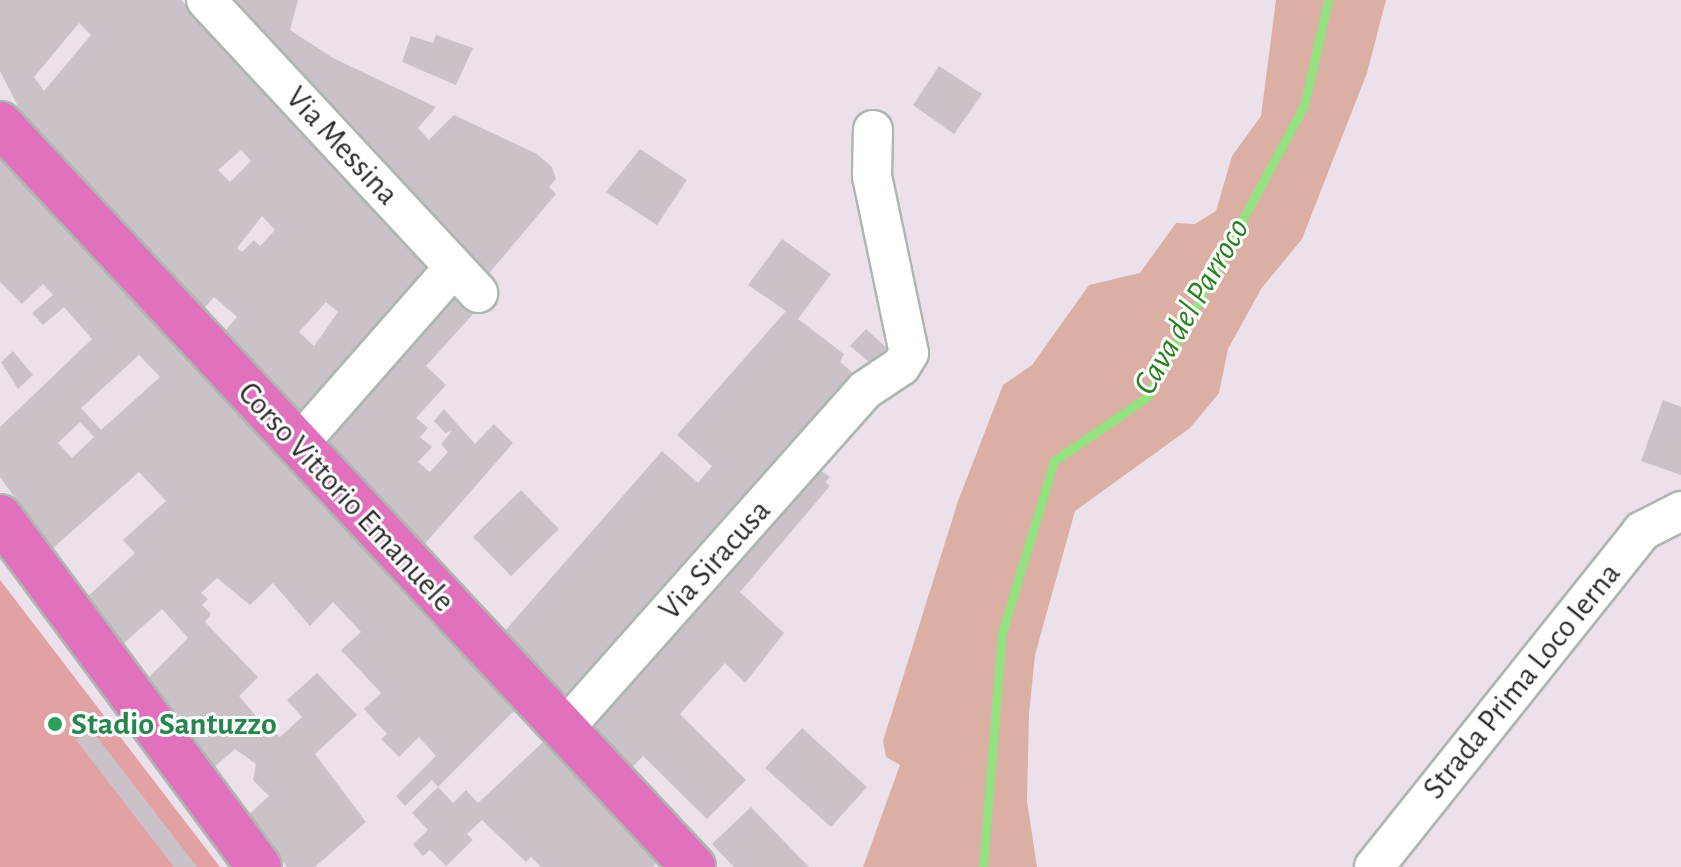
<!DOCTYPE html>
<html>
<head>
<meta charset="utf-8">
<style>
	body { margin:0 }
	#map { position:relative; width:1681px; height:867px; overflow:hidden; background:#ece1eb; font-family:"Alegreya Sans",sans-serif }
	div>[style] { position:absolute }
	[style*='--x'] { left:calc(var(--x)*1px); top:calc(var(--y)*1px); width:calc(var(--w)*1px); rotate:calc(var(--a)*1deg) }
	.green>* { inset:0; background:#dcafa4 }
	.pitch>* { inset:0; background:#e2a1a3 }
	.stream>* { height:9px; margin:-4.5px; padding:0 4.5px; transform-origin:4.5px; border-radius:4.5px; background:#93e181 }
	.building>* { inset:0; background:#cbc2c9 }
	.roads { filter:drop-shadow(2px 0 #adb7b0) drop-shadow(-2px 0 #adb7b0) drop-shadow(0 2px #adb7b0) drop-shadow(0 -2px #adb7b0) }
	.minor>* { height:38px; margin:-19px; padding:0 19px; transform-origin:19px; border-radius:19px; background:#fff }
	.major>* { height:44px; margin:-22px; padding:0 22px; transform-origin:22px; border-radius:22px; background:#e171bd }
	.dots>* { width:22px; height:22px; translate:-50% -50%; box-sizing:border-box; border:4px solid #fff; border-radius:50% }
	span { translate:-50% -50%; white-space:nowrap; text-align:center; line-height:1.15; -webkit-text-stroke:6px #fff; paint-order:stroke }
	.street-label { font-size:32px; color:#2c2c2c }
	.leisure-label { font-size:32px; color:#27864d; font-weight:700 }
	.left { translate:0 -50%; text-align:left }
	.water-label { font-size:34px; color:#28821d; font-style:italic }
</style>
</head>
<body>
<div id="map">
	<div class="green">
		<i style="clip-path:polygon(1276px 0,1386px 0,1367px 73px,1302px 239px,1261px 289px,1228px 349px,1219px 393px,1190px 428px,1075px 511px,1035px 655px,1029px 714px,1027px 801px,1037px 867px,863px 867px,900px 765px,886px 757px,883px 741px,958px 501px,1003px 385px,1032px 365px,1089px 285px,1140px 273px,1176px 223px,1195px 224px,1216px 211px,1232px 156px,1261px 116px)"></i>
	</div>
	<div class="pitch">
		<i style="clip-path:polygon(0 580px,220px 867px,0 867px)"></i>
	</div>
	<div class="stream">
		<i style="--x:983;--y:867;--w:235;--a:-85.4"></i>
		<i style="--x:1002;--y:633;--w:180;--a:-73.2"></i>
		<i style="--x:1054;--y:461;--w:113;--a:-34.5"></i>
		<i style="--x:1147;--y:397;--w:331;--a:-61.7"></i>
		<i style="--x:1304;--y:106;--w:109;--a:-77.2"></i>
	</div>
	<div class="building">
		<i style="clip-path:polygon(evenodd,0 0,181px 0,434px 270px,303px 420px,223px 333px,237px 317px,214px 297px,202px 311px,23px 116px,0 71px,0 0,79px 23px,91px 35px,44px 91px,34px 77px,79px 23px,0 0,241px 150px,251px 161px,230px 182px,218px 170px,241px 150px,0 0,262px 216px,275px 230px,260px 246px,254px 240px,242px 252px,237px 248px,262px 216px,0 0,326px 302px,338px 312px,314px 346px,299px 332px,326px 302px)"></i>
		<i style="clip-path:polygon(225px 0,298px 0,290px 30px,333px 58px,436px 107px,418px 128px,429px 140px,454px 115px,537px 154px,552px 167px,556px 179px,549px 187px,556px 194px,485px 278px)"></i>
		<i style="clip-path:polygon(436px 35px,473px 48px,456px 85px,402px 62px,411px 36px,433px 43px)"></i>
		<i style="clip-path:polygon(939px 66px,982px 94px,954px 134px,913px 105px)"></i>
		<i style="clip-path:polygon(640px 149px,687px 180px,657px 225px,606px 192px)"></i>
		<i style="clip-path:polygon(evenodd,0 159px,514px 711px,438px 787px,432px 780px,405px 806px,396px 796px,436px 756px,419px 737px,399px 757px,381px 739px,387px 734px,364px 709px,381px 693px,341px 650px,361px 632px,333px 602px,310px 626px,273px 583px,250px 605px,217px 578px,201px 593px,208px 599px,202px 605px,211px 614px,205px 622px,258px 677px,239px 696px,262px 723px,280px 737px,302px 717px,287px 700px,317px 673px,357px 715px,315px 754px,366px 822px,315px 867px,287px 867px,248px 815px,269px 796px,253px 780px,256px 764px,235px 749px,213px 768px,147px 679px,188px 638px,162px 609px,122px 645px,87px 597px,135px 553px,123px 540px,166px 501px,139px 472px,52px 549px,0 477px,0 427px,92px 339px,64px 307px,43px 325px,32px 313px,53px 295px,43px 284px,22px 304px,0 282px,0 159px,139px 355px,160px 377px,101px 430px,81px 408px,139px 355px,0 159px,80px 422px,94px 437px,72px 458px,58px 443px,80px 422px)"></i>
		<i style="clip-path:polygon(782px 239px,831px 274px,798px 319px,844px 354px,840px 362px,854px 374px,569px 705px,503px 633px,662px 451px,698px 483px,712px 466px,677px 435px,786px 311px,748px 285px)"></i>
		<i style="clip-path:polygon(453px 290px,475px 312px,426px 366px,446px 385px,416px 418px,428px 428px,420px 437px,432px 447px,418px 462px,430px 472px,448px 452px,441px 444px,452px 431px,445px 433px,434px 421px,444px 409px,475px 444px,494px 424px,513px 443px,423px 546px,321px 439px)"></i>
		<i style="clip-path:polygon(866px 329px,889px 350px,881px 372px,850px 346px)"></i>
		<i style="clip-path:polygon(13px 351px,33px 375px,18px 389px,1px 362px)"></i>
		<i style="clip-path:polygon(1663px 400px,1681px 407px,1681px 475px,1641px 461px)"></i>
		<i style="clip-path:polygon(817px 468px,830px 477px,825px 482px,830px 486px,740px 592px,784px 633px,745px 683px,725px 663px,680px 714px,746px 780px,707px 819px,643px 756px,631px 769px,590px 728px)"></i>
		<i style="clip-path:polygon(521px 490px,559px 529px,511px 576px,473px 537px)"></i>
		<i style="clip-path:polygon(90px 728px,197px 867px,174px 867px,76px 740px)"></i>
		<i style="clip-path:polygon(802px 728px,867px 787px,831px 827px,765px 768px)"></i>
		<i style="clip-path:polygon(543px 742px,656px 863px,653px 867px,541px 867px,531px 857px,526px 862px,482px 820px,467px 834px,473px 840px,446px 866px,430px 850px,423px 856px,413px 844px,428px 830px,412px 813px,438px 787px,453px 803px,466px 790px,478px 803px)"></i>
		<i style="clip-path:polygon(751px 807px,809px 867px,734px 867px,712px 844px)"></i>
	</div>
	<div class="roads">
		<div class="minor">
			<i style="--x:206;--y:0;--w:400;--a:47.1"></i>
			<i style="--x:297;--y:446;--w:238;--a:-48.7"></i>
			<i style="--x:564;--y:729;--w:453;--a:-48.4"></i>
			<i style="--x:865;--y:390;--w:43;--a:-33.7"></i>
			<i style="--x:901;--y:366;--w:15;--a:-58"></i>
			<i style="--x:909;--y:353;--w:181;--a:-101.8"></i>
			<i style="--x:872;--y:176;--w:46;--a:-88.8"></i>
			<i style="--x:1374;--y:867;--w:430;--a:-51.4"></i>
			<i style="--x:1642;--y:531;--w:44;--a:-27.1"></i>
		</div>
		<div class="major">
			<i style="--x:0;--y:124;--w:1016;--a:46.99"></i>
			<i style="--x:0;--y:517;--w:435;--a:53.5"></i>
		</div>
	</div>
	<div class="dots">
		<i style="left:55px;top:724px;background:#2e9e5b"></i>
	</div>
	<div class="street-label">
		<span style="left:342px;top:146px;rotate:47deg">Via Messina</span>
		<span style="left:346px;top:497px;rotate:47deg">Corso Vittorio Emanuele</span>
		<span style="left:715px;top:560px;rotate:-48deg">Via Siracusa</span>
		<span style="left:1522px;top:681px;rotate:-51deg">Strada Prima Loco Ierna</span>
	</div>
	<div class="leisure-label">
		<span class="left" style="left:71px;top:724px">Stadio Santuzzo</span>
	</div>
	<div class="water-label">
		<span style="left:1192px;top:307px;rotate:-60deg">Cava del Parroco</span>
	</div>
</div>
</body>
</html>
